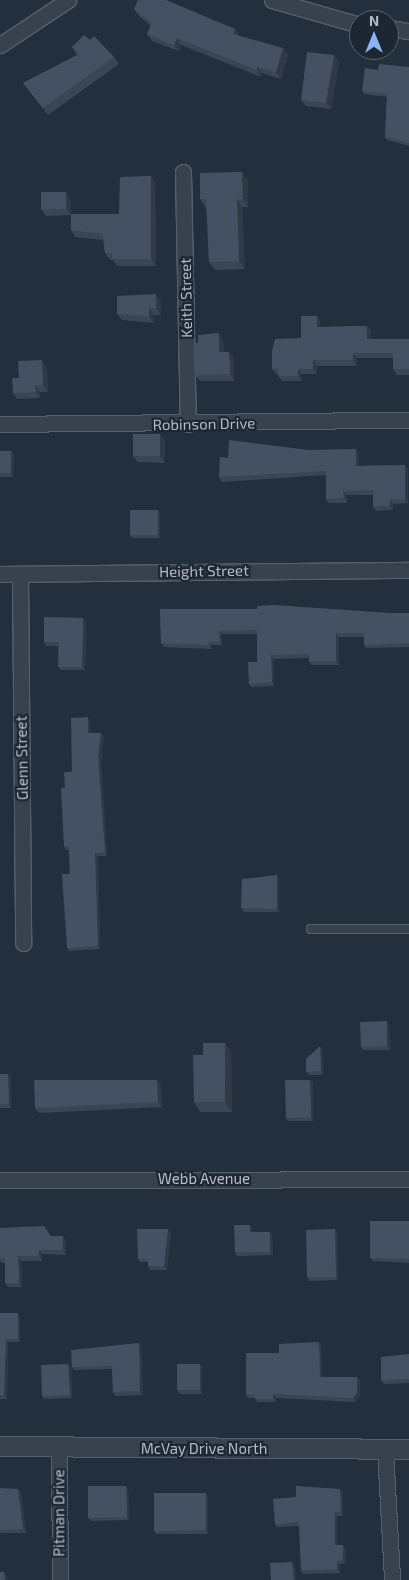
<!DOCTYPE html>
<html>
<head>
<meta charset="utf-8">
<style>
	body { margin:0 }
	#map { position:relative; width:409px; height:1580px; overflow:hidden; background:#242f3e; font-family:"Exo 2",sans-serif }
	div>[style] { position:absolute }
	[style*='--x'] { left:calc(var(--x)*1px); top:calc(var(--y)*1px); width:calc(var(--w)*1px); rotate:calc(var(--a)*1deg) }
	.roads { filter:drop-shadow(1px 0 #565f6c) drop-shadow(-1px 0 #565f6c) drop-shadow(0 1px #565f6c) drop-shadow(0 -1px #565f6c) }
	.service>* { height:8px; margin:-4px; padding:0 4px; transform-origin:4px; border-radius:4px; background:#38414e }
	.minor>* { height:15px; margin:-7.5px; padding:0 7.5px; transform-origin:7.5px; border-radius:7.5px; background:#38414e }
	.tertiary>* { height:19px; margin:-9.5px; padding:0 9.5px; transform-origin:9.5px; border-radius:9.5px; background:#38414e }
	.wall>* { inset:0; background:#3b4654 }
	.shaded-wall>* { inset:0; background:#303945 }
	.building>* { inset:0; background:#455162 }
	span { translate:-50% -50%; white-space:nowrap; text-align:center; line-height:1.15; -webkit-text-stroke:4.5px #1d2633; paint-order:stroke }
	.street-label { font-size:15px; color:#b4bcc9 }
	.north { position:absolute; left:349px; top:10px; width:50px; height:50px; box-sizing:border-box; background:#1d2633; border:1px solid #59626f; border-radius:50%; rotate:0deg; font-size:14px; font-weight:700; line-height:20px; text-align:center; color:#b4bcc9 }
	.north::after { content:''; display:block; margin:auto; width:18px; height:22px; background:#8ab4f8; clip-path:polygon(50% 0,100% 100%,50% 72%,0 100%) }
</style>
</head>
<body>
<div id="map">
	<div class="roads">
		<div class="service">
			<i style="--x:311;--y:929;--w:98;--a:0"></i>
		</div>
		<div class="minor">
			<i style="--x:272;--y:0;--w:91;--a:16"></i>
			<i style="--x:389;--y:28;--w:20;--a:9"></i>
			<i style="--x:0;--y:45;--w:82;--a:-33.5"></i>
			<i style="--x:183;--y:172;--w:252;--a:88.9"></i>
			<i style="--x:0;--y:424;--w:409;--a:-0.6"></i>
			<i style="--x:0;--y:574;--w:409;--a:-0.6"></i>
			<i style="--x:20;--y:574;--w:369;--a:89.5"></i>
			<i style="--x:0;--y:1180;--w:409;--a:-0.1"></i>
			<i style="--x:59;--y:1447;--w:133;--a:89.6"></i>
			<i style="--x:385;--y:1449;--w:131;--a:86.9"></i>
		</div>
		<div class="tertiary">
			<i style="--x:0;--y:1446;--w:409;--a:0.4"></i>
		</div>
	</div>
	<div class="wall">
		<i style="clip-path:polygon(134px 9px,235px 29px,239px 36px,288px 55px,281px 79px,262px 73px,261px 77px,181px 45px,179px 51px,152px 41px,147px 34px,151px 26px,139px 16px)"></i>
		<i style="clip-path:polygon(72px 47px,114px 57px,119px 64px,48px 115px,23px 83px,77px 55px)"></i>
		<i style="clip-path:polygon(334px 55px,339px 62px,331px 109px,306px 106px,301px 100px)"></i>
		<i style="clip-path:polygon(409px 67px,409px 146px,387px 140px,385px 137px,387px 97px,364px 94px,362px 91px)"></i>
		<i style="clip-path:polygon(248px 181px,248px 207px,242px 207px,245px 269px,215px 270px,209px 262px,207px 208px,206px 208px,200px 199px)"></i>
		<i style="clip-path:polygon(155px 182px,156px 266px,117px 266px,113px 260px,110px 260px,105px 253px,103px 240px,75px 237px,71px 230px,119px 214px)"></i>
		<i style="clip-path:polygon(66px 192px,70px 198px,71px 215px,46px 216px,41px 209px)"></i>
		<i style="clip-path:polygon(161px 301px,161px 315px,154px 315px,154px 323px,122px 320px,117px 314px)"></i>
		<i style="clip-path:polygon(317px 316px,320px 321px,320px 327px,367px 326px,371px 332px,371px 339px,409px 339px,409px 375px,397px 375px,393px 369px,393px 358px,357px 358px,357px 366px,317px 366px,317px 374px,302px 374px,302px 381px,282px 381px,278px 376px,278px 374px,276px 374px,272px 369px,301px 338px)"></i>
		<i style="clip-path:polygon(223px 340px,224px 352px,234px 359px,234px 381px,200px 381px,195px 375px)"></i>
		<i style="clip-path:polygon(47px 367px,48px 392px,40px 392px,40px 398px,17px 399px,13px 393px,19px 378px)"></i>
		<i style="clip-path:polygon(160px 434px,165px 441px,165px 463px,138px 462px,133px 456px)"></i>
		<i style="clip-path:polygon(308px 450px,359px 454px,359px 466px,405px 465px,408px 469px,408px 503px,393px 504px,393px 510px,376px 511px,373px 506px,373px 495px,346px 495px,347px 503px,329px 503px,326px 499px,326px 475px,222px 482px,219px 477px,228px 458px)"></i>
		<i style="clip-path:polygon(0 451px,11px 451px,14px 455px,13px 477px,0 477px)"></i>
		<i style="clip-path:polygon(158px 510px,160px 514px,160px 538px,132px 538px,130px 535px)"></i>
		<i style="clip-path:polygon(160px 609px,389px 613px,409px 613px,409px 647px,366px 648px,364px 645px,364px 637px,339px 637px,339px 665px,311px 665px,309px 661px,309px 658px,274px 659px,274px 686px,251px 687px,249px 684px,257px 662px,257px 634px,222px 634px,222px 645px,210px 645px,211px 649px,164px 647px,161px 643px)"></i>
		<i style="clip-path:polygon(86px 621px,85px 670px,61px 670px,58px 667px,58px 646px,46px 646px,44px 642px)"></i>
		<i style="clip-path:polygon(90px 721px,90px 733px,101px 733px,104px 736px,101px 761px,107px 856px,98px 856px,100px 949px,69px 951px,67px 948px,70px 874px,69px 850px,66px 850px,64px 846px,65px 788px)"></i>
		<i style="clip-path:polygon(277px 875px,279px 878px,279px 912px,244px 912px,241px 908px)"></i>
		<i style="clip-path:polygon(389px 1025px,390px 1050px,363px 1050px,361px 1047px)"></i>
		<i style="clip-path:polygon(225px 1043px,231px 1052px,232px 1112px,200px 1112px,194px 1102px,203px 1055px)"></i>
		<i style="clip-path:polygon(320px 1046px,322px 1049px,323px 1075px,309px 1075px,306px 1072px)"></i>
		<i style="clip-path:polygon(0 1074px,11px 1077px,11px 1108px,0 1108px)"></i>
		<i style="clip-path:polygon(310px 1080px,313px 1083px,313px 1121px,288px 1121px,286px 1118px)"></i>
		<i style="clip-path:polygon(161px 1085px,162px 1107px,39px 1113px,35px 1108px)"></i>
		<i style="clip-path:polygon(409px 1221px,409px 1263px,373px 1261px,370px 1258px)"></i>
		<i style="clip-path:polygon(0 1228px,51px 1236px,66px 1240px,66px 1255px,42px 1254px,42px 1261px,21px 1261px,22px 1287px,8px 1287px,5px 1283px,5px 1263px,0 1262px)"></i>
		<i style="clip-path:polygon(252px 1228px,252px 1232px,270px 1232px,272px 1235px,273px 1255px,237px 1256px,235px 1252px)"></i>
		<i style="clip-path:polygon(168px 1229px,171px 1233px,167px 1270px,150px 1270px,148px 1266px,148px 1262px,140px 1262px,138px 1259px)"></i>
		<i style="clip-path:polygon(335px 1229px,337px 1233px,338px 1280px,310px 1281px,307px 1277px)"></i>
		<i style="clip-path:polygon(0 1313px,20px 1317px,20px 1342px,8px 1342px,7px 1399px,0 1399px)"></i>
		<i style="clip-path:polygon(141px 1346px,143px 1395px,115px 1396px,113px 1392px,112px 1369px,74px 1370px,72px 1367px)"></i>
		<i style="clip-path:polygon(321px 1346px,322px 1377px,357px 1377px,360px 1380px,360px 1396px,355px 1402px,276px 1398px,276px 1402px,257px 1402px,255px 1398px,248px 1398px,246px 1394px,279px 1353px)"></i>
		<i style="clip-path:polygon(409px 1354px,409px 1383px,384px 1384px,381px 1380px)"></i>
		<i style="clip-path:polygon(68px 1364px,71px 1367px,72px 1398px,44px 1399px,42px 1396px)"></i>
		<i style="clip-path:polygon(200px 1364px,202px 1367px,202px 1394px,180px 1394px,177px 1390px)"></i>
		<i style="clip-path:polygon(126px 1486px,128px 1489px,129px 1520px,91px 1521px,88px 1518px)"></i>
		<i style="clip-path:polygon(0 1488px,21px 1492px,26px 1533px,0 1533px)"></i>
		<i style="clip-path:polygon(343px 1492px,343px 1516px,337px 1516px,337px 1545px,343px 1545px,346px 1549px,346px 1563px,339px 1564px,340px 1573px,303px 1574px,301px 1570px,299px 1526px,277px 1527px,275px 1524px,296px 1497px)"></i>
		<i style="clip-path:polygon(206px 1493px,208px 1497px,208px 1534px,156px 1534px,154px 1531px)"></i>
	</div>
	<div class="shaded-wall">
		<i style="clip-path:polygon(235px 29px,240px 36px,233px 34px)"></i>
		<i style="clip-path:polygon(177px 38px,181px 45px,179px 51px,174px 45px)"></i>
		<i style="clip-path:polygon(283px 48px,288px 55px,281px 79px,276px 72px)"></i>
		<i style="clip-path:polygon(334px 55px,339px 62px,331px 109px,326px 103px)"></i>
		<i style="clip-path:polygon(257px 67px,262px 73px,261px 77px,257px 70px)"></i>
		<i style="clip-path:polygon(242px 172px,248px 181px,248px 207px,243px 199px)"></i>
		<i style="clip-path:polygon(151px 176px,155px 182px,156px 266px,151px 259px)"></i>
		<i style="clip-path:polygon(66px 192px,70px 198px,71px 215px,66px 209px)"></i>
		<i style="clip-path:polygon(237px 199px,242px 207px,245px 269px,239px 261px)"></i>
		<i style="clip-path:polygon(156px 294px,161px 301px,161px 315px,156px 308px)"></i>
		<i style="clip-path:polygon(149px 308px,154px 315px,154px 323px,149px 316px)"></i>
		<i style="clip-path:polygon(317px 316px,320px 321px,321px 332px,317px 327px)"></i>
		<i style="clip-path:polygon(367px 326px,371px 332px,371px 345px,367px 339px)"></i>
		<i style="clip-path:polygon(219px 333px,223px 340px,224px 359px,219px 352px)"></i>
		<i style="clip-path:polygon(229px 352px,234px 359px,234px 381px,230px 374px)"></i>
		<i style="clip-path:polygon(353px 353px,357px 358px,357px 366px,353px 360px)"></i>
		<i style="clip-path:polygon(42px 360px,47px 367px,48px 392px,43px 385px)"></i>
		<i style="clip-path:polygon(313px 360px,317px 366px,317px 374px,313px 369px)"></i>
		<i style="clip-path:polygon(298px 369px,302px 374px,302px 381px,298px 376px)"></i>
		<i style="clip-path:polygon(35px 385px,40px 392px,40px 398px,36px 392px)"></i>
		<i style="clip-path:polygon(160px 434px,165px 441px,165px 463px,160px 456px)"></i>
		<i style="clip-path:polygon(356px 449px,359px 454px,359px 470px,356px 466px)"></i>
		<i style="clip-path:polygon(11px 451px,14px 455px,13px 477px,11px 473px)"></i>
		<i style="clip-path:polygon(405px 465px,408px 469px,408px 503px,405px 499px)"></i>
		<i style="clip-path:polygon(343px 491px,346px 495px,347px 503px,344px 498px)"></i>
		<i style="clip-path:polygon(390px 499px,393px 504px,393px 510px,390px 506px)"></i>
		<i style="clip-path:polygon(158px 510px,160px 514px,160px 538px,158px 535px)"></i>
		<i style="clip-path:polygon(83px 618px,86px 621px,85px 670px,82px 667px)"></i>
		<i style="clip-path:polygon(219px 631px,222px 634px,222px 645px,220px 642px)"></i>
		<i style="clip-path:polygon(336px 633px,339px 637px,339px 665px,336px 661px)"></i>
		<i style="clip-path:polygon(271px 655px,274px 659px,274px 686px,272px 682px)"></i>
		<i style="clip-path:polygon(88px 717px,90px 721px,90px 737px,88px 733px)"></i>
		<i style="clip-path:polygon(101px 733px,104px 736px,101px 761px,107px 856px,105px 852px,98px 757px)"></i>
		<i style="clip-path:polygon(95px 853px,98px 856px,100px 949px,98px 946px)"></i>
		<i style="clip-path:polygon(277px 875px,279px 878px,279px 912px,277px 909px)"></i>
		<i style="clip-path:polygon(387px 1021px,389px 1025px,390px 1050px,387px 1046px)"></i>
		<i style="clip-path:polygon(225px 1043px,231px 1052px,232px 1112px,225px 1102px)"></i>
		<i style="clip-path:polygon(320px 1046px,322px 1049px,323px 1075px,321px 1071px)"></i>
		<i style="clip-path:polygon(8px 1074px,11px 1077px,11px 1108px,9px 1104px)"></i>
		<i style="clip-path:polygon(157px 1080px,161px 1085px,162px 1107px,158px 1102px)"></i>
		<i style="clip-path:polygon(310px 1080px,313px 1083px,313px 1121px,311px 1117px)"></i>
		<i style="clip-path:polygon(250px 1225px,252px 1228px,252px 1235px,250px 1232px)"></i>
		<i style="clip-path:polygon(168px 1229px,171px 1233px,167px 1270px,164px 1266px)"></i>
		<i style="clip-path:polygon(335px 1229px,337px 1233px,338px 1280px,336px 1277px)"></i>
		<i style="clip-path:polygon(270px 1232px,272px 1235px,273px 1255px,270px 1252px)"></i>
		<i style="clip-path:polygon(63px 1236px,66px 1240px,66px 1255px,63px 1250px)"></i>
		<i style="clip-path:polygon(39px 1250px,42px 1254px,42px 1261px,39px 1256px)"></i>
		<i style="clip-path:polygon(18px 1256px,21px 1261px,22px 1287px,19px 1283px)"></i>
		<i style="clip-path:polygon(18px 1313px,20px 1317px,20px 1342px,18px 1339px)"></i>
		<i style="clip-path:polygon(6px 1339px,8px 1342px,7px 1399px,4px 1395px)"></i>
		<i style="clip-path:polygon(319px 1342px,321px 1346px,322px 1381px,320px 1377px)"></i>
		<i style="clip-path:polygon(139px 1343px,141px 1346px,143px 1395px,140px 1391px)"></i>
		<i style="clip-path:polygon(68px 1364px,71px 1367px,72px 1398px,70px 1395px)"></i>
		<i style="clip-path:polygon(200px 1364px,202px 1367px,202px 1394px,200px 1390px)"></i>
		<i style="clip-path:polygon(357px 1377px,360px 1380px,360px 1396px,355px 1402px,353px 1398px)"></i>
		<i style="clip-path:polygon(273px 1394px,276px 1398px,276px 1402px,273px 1399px)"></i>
		<i style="clip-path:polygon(126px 1486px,128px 1489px,129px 1520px,127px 1517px)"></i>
		<i style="clip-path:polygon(18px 1489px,21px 1492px,26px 1533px,23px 1529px)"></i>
		<i style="clip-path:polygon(340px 1489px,343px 1492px,343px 1516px,341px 1512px)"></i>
		<i style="clip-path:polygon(206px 1493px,208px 1497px,208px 1534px,206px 1530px)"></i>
		<i style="clip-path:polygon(335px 1512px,337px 1516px,337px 1549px,335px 1545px)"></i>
		<i style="clip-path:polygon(343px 1545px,346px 1549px,346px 1563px,343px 1560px)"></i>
		<i style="clip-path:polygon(337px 1560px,339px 1564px,340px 1573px,337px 1569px)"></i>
		<i style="clip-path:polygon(292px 1562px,295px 1565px,296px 1580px,294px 1580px)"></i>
		<i style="clip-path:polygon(4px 1572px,7px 1576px,7px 1580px,5px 1580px)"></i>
	</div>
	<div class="building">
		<i style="clip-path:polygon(138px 0,166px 0,235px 29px,233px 34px,283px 48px,276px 72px,257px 67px,257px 70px,177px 38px,174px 45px,147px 34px,152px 23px,134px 9px)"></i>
		<i style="clip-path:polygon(84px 35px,90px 40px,94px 36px,114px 57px,43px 108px,23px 83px,79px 54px,72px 47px)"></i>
		<i style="clip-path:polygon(307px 52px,334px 55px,326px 103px,301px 100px)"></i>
		<i style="clip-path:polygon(379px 64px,409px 67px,409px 143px,385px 137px,387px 94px,362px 91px,365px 68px,378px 70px)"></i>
		<i style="clip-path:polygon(242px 172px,243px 199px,237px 199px,239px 261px,209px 262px,206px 199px,200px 199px,200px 173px)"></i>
		<i style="clip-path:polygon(151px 176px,151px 259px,112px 259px,112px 253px,105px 253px,103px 234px,71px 230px,71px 214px,119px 214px,120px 177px)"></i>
		<i style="clip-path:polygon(41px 192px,66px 192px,66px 209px,41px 209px)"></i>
		<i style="clip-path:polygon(156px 294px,156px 308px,149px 308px,149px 316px,117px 314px,117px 296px)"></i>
		<i style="clip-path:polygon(301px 316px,317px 316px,317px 327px,367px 326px,367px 339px,409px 339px,409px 369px,393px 369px,393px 353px,353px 353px,353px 360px,313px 360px,313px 369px,298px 369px,298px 376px,278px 376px,278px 369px,272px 369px,272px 351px,275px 339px,301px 338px)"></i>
		<i style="clip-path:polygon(219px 333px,219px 352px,229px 352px,230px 374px,195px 375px,193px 343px,198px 343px,198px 335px)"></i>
		<i style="clip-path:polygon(42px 360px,43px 385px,35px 385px,36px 392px,13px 393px,12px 378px,19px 378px,18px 361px)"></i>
		<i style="clip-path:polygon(133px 434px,160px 434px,160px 456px,133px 456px)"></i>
		<i style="clip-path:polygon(229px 440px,308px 450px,356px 449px,356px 466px,405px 465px,405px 499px,390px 499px,390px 506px,373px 506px,373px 490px,343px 491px,344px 498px,326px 499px,326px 471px,219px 477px,220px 457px,228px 458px)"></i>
		<i style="clip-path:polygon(0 451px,11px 451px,11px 473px,0 473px)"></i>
		<i style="clip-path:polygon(130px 510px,158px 510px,158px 535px,130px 535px)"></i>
		<i style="clip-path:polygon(274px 605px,389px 613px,409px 613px,409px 643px,364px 645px,364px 633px,336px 633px,336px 661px,309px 661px,309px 654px,271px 655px,272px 682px,249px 684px,248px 662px,257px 662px,257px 630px,219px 631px,220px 642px,208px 642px,208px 645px,161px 643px,160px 609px,257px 609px,257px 606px)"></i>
		<i style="clip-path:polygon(44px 617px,83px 618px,82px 667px,58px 667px,59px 642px,44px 642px)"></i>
		<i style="clip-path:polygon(88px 717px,88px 733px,101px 733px,98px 757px,105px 852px,95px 853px,98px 946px,67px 948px,62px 874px,70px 874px,69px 846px,64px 846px,61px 788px,65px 788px,64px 772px,72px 772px,71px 718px)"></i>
		<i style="clip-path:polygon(277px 875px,277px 909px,241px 908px,242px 879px)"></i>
		<i style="clip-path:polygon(387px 1021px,387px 1046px,361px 1047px,360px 1022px)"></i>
		<i style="clip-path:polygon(203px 1043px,225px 1043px,225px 1102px,194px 1102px,193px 1055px,203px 1055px)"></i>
		<i style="clip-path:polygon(320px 1046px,321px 1071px,306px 1072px,306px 1059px)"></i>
		<i style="clip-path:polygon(0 1074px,8px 1074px,9px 1104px,0 1104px)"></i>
		<i style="clip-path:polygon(34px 1080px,157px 1080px,158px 1102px,35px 1108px)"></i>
		<i style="clip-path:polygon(285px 1080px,310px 1080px,311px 1117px,286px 1118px)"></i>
		<i style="clip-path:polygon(370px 1221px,409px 1221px,409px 1259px,370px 1258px)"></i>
		<i style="clip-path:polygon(234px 1225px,250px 1225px,250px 1232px,270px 1232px,270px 1252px,235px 1252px)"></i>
		<i style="clip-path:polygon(44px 1226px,51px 1236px,63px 1236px,63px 1250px,39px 1250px,39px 1256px,18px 1256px,19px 1283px,5px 1283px,5px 1258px,0 1258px,0 1228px)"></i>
		<i style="clip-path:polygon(137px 1229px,168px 1229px,164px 1266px,148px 1266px,148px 1259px,138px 1259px)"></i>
		<i style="clip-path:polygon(335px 1229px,336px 1277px,307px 1277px,306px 1230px)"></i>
		<i style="clip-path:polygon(0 1313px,18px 1313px,18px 1339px,6px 1339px,4px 1395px,0 1395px)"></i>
		<i style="clip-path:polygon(319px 1342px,320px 1377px,357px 1377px,357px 1393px,353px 1398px,273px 1394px,273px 1399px,255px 1399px,255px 1395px,246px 1394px,246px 1353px,279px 1353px,279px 1344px)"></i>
		<i style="clip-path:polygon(139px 1343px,140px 1391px,113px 1392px,112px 1366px,72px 1367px,71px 1350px)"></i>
		<i style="clip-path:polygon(409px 1354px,409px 1379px,381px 1380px,381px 1357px)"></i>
		<i style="clip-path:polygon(68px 1364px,70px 1395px,42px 1396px,41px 1365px)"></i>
		<i style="clip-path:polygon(177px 1364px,200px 1364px,200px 1390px,177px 1390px)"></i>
		<i style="clip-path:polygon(88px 1486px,126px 1486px,127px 1517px,88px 1518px)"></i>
		<i style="clip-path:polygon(296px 1486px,340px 1489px,341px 1512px,335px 1512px,335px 1545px,343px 1545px,343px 1560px,337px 1560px,337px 1569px,301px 1570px,299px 1522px,275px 1524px,273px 1499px,296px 1497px)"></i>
		<i style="clip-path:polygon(0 1488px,18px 1489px,23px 1529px,0 1530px)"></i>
		<i style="clip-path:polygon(154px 1493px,206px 1493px,206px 1530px,154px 1531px)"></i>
		<i style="clip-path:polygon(292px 1562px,294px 1580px,271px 1580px,270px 1563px)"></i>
		<i style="clip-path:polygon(0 1572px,4px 1572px,5px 1580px,0 1580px)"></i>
	</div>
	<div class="street-label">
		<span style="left:186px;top:298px;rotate:-91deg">Keith Street</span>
		<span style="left:204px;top:424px;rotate:-1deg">Robinson Drive</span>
		<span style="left:204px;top:571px;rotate:-1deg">Height Street</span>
		<span style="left:22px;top:758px;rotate:-91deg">Glenn Street</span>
		<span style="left:204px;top:1179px">Webb Avenue</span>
		<span style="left:204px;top:1449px">McVay Drive North</span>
		<span style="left:59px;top:1513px;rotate:-90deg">Pitman Drive</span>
	</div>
	<div class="north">N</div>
</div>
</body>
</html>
